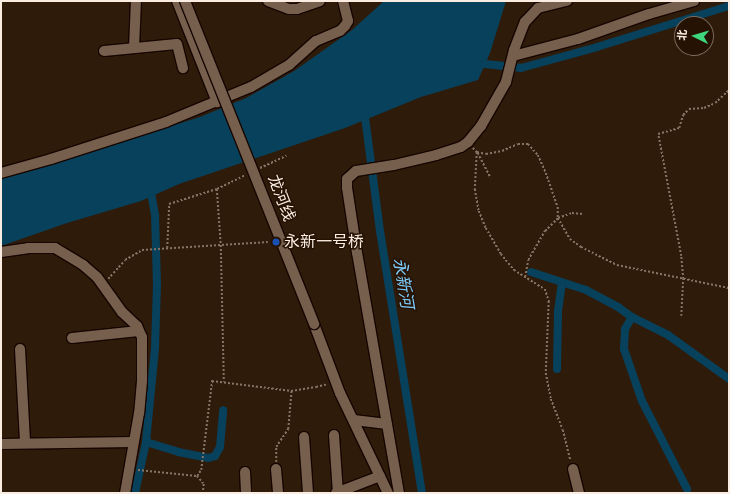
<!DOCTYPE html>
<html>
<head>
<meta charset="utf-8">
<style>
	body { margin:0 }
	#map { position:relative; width:730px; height:494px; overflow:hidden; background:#2f1b0a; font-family:"Alegreya Sans","Noto Sans SC",sans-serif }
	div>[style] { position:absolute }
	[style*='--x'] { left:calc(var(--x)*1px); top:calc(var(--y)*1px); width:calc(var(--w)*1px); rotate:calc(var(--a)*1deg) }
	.water>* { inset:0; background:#07415c }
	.canal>* { height:8px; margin:-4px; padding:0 4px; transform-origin:4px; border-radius:4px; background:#07415c }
	.path>* { height:1.5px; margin-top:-0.75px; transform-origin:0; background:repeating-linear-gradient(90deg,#857466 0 2px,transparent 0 4px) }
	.roads { filter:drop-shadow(1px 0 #160500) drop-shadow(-1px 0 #160500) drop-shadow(0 1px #160500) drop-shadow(0 -1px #160500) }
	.minor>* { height:10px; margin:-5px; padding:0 5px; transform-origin:5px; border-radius:5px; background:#765f4c }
	.bridges { filter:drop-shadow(1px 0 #160500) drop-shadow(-1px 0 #160500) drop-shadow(0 1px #160500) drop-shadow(0 -1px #160500) }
	.minor-bridge>* { height:10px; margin:-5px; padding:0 5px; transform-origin:5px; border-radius:5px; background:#765f4c }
	.dots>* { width:11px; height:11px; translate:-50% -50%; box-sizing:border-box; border:2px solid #251203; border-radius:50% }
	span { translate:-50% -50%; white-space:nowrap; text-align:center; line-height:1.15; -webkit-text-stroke:3px #251203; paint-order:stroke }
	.street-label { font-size:16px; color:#fbede2 }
	.poi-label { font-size:16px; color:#fbede2 }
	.left { translate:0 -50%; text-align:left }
	.water-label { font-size:17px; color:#7eccfb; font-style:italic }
	.frame { position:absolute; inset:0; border:2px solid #fbede2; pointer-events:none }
	.north { position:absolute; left:674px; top:16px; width:40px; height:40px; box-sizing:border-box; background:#251203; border:1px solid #7b6a5c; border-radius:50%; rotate:275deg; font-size:11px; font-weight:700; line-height:16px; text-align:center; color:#fbede2 }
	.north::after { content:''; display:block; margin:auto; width:14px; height:18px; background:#3fd77d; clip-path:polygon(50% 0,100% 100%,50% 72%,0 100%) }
</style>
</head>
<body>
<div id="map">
	<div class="water">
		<i style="clip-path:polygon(384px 1px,506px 1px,490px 53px,478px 80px,421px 97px,345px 128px,179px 184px,141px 201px,67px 223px,1px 246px,1px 179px,200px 117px,246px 98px,294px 71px,352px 30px)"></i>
	</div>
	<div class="canal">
		<i style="--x:477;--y:58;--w:10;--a:37"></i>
		<i style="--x:485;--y:64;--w:36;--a:6"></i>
		<i style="--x:521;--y:68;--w:79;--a:-15.4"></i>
		<i style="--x:597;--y:47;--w:138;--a:-17.3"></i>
		<i style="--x:363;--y:110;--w:7;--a:74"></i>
		<i style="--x:365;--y:117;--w:115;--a:82.5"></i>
		<i style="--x:380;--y:231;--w:265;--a:80.9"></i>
		<i style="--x:531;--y:272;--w:58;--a:18.1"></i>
		<i style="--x:586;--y:290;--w:36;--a:28"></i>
		<i style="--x:618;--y:307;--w:17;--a:36"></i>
		<i style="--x:632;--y:317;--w:40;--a:26.6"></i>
		<i style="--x:668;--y:335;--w:75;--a:35.8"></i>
		<i style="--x:632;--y:317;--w:14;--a:120"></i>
		<i style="--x:625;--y:329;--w:20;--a:93"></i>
		<i style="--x:624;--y:349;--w:55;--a:70.9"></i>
		<i style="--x:642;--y:401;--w:99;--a:62.9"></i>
		<i style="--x:557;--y:369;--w:58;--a:-89"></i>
		<i style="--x:558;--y:311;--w:28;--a:-82"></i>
		<i style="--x:146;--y:442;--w:34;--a:17"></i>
		<i style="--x:178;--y:452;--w:31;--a:11"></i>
		<i style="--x:208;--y:458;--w:7;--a:-16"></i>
		<i style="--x:215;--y:456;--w:10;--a:-61"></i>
		<i style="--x:220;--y:447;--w:37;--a:-85"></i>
		<i style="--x:135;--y:493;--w:52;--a:-77.8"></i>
		<i style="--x:146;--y:442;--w:94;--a:-84.5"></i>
		<i style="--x:155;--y:348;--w:63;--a:-88.2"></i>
		<i style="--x:157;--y:285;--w:70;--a:-91.6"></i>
		<i style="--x:155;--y:215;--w:29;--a:-100"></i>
	</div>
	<div class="path">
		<i style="--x:473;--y:148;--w:6;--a:45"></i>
		<i style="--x:477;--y:152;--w:9;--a:13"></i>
		<i style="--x:486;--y:154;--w:16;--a:-11"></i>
		<i style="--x:502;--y:151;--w:17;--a:-24"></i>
		<i style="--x:518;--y:144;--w:10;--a:0"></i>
		<i style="--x:528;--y:144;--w:15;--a:48"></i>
		<i style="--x:538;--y:155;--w:20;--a:66"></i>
		<i style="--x:546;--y:173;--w:36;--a:71"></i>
		<i style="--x:558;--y:207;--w:11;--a:90"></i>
		<i style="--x:558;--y:218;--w:24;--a:60"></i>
		<i style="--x:570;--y:239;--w:14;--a:36"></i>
		<i style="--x:581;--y:247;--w:40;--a:26.6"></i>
		<i style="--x:617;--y:265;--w:114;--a:11.6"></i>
		<i style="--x:477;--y:152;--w:37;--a:93"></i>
		<i style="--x:475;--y:189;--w:22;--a:80"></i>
		<i style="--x:479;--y:211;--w:18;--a:68"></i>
		<i style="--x:486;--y:228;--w:30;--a:60"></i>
		<i style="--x:501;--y:254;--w:21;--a:51"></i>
		<i style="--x:514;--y:270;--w:36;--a:32"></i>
		<i style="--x:545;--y:289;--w:13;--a:72"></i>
		<i style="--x:549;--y:301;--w:72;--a:92.4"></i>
		<i style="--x:546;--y:373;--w:26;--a:79"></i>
		<i style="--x:551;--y:399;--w:33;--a:69"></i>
		<i style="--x:563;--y:430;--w:32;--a:76"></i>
		<i style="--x:478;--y:153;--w:28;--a:63"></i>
		<i style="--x:260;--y:168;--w:29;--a:-25"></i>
		<i style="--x:217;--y:189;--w:56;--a:85.9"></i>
		<i style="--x:221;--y:245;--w:137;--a:88.7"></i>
		<i style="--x:167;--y:248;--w:44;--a:-87.4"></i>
		<i style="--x:169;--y:204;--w:50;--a:-17.4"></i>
		<i style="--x:217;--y:189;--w:32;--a:-26"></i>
		<i style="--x:525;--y:277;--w:17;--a:-80"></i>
		<i style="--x:528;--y:260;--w:34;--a:-60"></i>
		<i style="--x:545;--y:231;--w:18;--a:-45"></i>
		<i style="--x:558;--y:218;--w:15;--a:-20"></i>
		<i style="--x:572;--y:213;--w:11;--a:5"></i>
		<i style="--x:108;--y:279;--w:25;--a:-48"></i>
		<i style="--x:125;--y:260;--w:20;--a:-30"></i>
		<i style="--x:142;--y:250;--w:126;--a:-3.6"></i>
		<i style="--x:681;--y:316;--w:37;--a:-87"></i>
		<i style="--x:683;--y:279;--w:23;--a:-95"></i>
		<i style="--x:681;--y:256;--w:124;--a:-100.7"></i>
		<i style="--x:658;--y:134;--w:22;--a:-16"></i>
		<i style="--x:679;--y:128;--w:14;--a:-73"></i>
		<i style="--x:683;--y:115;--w:8;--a:-45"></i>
		<i style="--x:689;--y:109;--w:15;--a:-4"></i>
		<i style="--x:704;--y:108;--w:12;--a:-24"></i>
		<i style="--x:715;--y:103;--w:19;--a:-43"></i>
		<i style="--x:276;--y:462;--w:15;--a:-90"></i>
		<i style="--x:276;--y:447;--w:22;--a:-56"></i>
		<i style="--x:288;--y:429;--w:38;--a:-85"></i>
		<i style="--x:291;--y:391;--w:25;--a:-9"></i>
		<i style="--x:316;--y:387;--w:12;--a:-14"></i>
		<i style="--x:138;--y:470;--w:59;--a:5.8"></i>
		<i style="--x:197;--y:476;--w:7;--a:-56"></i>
		<i style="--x:201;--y:470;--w:90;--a:-83"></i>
		<i style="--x:212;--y:381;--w:80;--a:7.2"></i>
		<i style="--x:197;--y:476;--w:11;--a:49"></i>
		<i style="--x:204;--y:484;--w:9;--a:96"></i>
	</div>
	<div class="roads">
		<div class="minor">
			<i style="--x:177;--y:1;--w:109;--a:68.4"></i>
			<i style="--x:268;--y:1;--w:22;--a:21"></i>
			<i style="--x:289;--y:9;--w:8;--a:0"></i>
			<i style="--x:297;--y:9;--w:24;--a:-19"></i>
			<i style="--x:134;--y:48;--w:47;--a:-87.6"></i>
			<i style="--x:104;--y:51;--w:73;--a:-5.5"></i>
			<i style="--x:177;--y:44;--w:25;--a:76"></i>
			<i style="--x:513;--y:56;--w:67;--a:-14.7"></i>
			<i style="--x:578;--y:39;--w:75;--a:-19.4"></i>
			<i style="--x:649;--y:14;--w:47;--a:-16.1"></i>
			<i style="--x:1;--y:173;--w:52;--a:-15.6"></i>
			<i style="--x:51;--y:159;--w:121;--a:-17.8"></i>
			<i style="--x:166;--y:122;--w:92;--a:-22.4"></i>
			<i style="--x:251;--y:87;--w:44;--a:-30.1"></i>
			<i style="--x:289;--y:65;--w:36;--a:-42"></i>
			<i style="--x:316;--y:41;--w:26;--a:-23"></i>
			<i style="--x:340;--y:31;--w:7;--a:-45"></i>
			<i style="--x:345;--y:26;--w:6;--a:-59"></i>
			<i style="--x:348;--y:21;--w:21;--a:-104"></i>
			<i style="--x:1;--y:252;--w:27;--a:-8"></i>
			<i style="--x:28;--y:248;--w:27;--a:0"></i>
			<i style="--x:55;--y:248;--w:33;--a:31"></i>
			<i style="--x:83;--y:265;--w:18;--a:41"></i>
			<i style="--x:97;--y:277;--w:43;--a:54.5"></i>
			<i style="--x:122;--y:312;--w:21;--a:43"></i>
			<i style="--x:137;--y:326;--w:12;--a:66"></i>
			<i style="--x:142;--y:337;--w:44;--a:90"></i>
			<i style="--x:142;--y:381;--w:32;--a:95"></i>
			<i style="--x:139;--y:413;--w:81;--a:99.9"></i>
			<i style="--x:314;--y:324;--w:74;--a:69.4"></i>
			<i style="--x:340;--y:393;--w:111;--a:64.4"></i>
			<i style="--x:72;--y:338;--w:67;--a:-6"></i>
			<i style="--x:20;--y:349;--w:93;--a:86.9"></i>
			<i style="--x:354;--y:420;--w:33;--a:7"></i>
			<i style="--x:334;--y:435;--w:58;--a:86.1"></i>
			<i style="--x:304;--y:437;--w:56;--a:85.9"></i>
			<i style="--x:1;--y:444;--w:132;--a:-0.9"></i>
			<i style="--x:276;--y:469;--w:24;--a:85"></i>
			<i style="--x:573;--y:469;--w:25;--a:76"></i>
			<i style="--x:245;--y:472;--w:21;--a:87"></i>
			<i style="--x:336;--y:493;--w:47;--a:-21.1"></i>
			<i style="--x:399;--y:493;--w:244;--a:-99.9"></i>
			<i style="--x:357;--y:253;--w:66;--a:-98.7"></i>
			<i style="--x:347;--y:188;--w:9;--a:-90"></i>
			<i style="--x:347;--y:179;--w:12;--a:-42"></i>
			<i style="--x:356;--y:171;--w:38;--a:-9"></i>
			<i style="--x:394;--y:165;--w:43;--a:-13.4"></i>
			<i style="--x:436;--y:155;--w:26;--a:-18"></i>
			<i style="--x:461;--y:147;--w:9;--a:-36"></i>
			<i style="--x:468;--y:142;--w:21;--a:-51"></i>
			<i style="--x:481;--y:126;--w:51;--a:-60.4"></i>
			<i style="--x:506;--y:82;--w:33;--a:-76"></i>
			<i style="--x:514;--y:50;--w:30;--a:-69"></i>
			<i style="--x:525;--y:22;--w:19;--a:-47"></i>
			<i style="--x:538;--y:8;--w:30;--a:-14"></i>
		</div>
	</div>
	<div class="bridges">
		<div class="minor-bridge">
			<i style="--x:185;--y:1;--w:348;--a:68.2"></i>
		</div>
	</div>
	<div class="dots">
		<i style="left:276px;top:242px;background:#1a4fb4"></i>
	</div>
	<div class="street-label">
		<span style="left:281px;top:198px;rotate:69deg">龙河线</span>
	</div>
	<div class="poi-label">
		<span class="left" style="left:284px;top:242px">永新一号桥</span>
	</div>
	<div class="water-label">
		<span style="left:403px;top:283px;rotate:81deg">永新河</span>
	</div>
	<div class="frame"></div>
	<div class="north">北</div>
</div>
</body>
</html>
